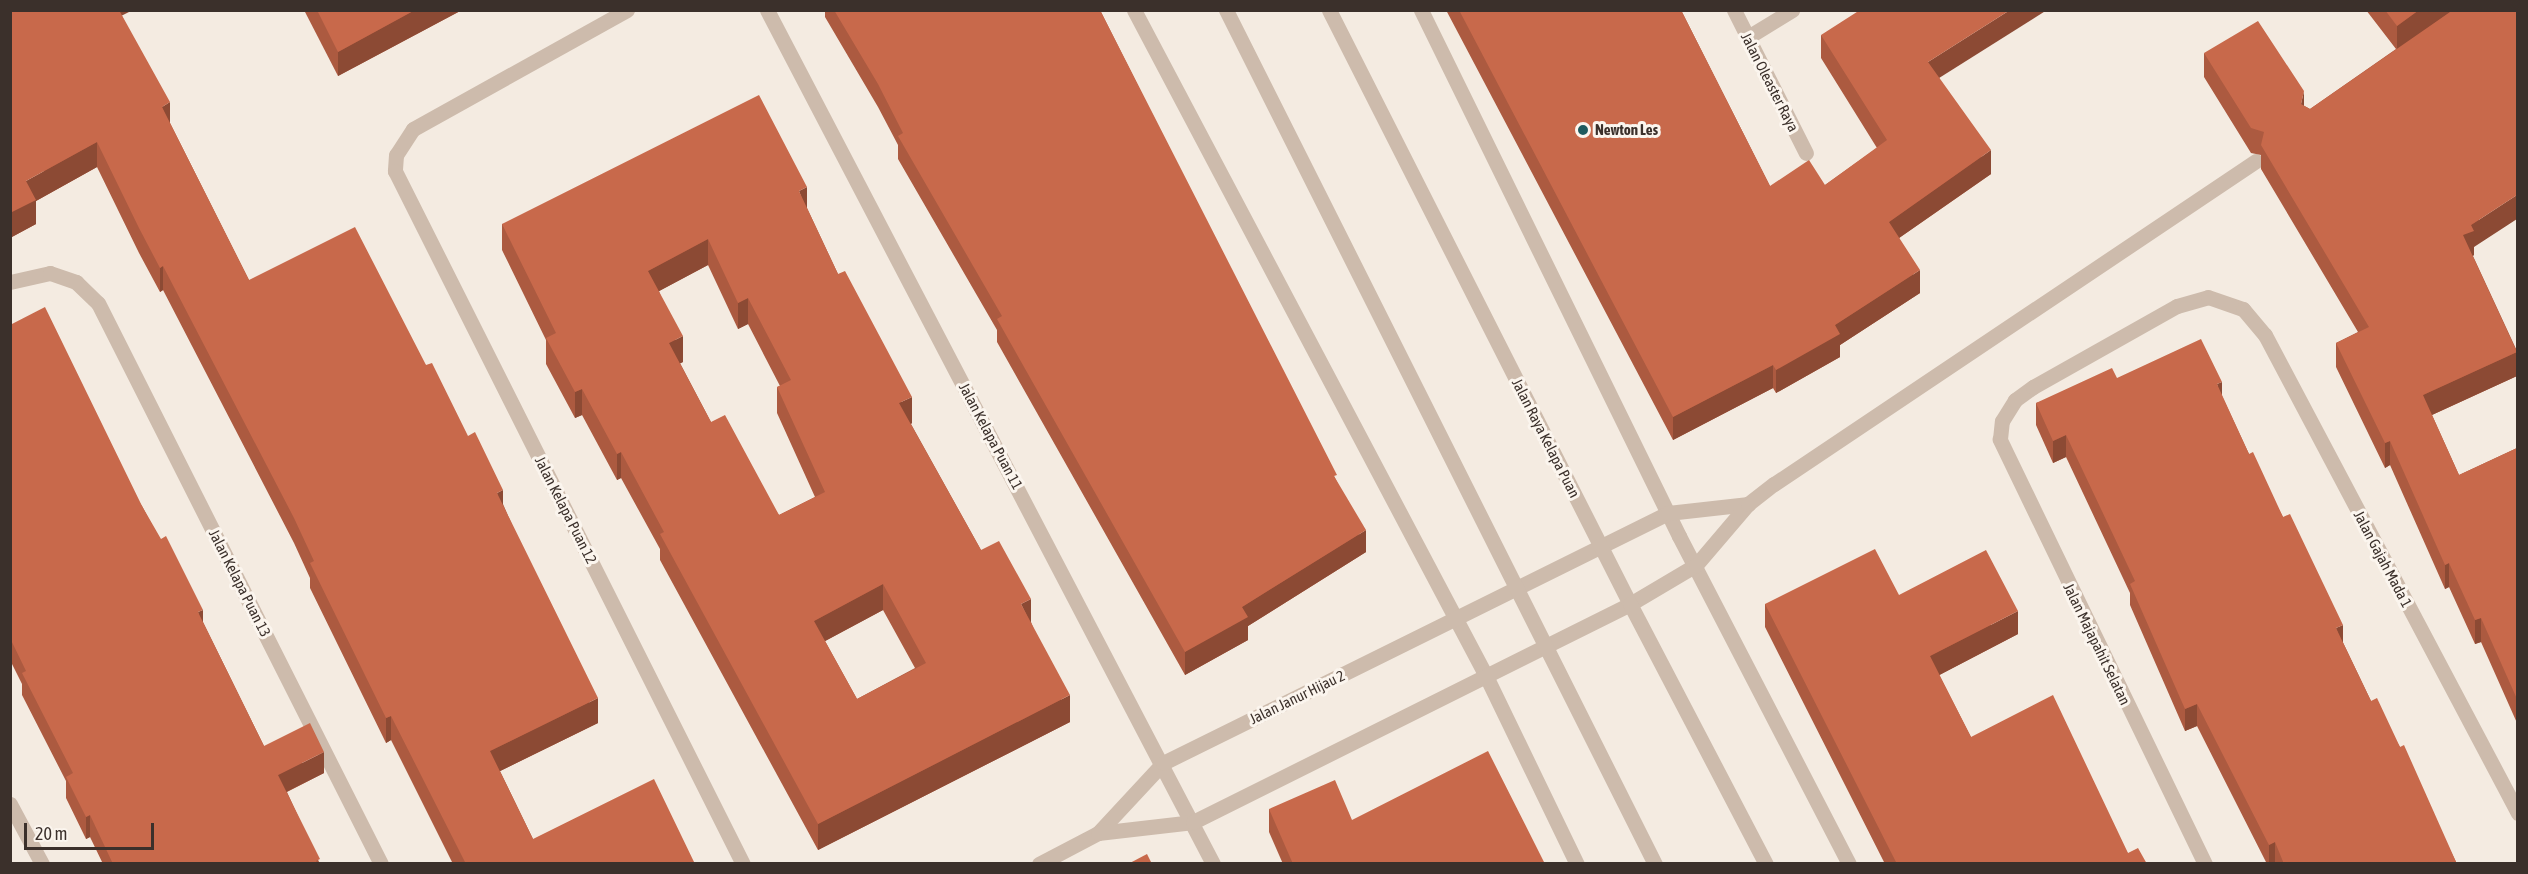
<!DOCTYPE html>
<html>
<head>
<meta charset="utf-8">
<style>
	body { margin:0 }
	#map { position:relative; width:2528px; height:874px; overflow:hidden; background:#f4ebe1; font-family:"Asap Condensed",sans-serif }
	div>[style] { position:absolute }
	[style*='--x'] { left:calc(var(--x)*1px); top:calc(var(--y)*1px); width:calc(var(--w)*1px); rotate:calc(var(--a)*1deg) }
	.service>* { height:15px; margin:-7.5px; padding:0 7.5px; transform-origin:7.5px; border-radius:7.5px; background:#cdbbac }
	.minor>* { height:15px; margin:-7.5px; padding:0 7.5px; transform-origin:7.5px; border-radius:7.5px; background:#cdbbac }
	.tertiary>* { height:15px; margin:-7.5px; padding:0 7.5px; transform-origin:7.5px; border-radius:7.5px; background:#cdbbac }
	.wall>* { inset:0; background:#ac5a40 }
	.shaded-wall>* { inset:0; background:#8c4a34 }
	.building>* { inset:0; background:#c8694b }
	.dots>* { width:16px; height:16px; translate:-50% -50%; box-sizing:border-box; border:3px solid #fbf5ee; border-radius:50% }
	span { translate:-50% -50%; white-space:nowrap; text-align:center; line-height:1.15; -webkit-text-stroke:6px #fbf5ee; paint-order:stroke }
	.street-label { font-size:15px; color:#3b302b }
	.poi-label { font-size:15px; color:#3b302b; font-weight:700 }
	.left { translate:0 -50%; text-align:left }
	.frame { position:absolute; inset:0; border:12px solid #3b302b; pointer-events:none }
	.scale { position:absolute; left:24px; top:823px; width:130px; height:27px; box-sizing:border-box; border:3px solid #3b302b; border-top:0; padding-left:8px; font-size:18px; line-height:21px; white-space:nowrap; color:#3b302b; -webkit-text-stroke:4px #fbf5ee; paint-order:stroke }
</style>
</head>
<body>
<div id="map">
	<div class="service">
		<i style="--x:1134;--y:10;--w:753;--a:62.14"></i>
		<i style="--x:1486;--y:676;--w:209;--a:64.2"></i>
		<i style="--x:1421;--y:10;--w:586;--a:63.87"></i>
		<i style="--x:1679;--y:536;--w:369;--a:62.6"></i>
	</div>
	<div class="minor">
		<i style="--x:627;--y:10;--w:245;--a:150.9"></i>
		<i style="--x:413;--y:129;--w:31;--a:123"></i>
		<i style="--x:396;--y:155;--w:16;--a:94"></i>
		<i style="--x:395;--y:171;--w:775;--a:63.34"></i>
		<i style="--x:767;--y:10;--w:963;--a:62.42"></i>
		<i style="--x:1734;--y:10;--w:160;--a:63.3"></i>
		<i style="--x:1748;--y:37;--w:52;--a:-31.5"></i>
		<i style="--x:10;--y:282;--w:41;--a:-12.7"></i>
		<i style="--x:50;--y:273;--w:28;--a:19"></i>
		<i style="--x:76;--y:282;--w:30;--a:44"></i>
		<i style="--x:98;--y:303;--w:628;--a:63.23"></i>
		<i style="--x:10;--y:804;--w:68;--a:61.9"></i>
		<i style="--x:1098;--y:833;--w:96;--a:-47.1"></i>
		<i style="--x:1163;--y:763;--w:563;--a:-26.34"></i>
		<i style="--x:1668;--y:513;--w:81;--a:-6.4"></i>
		<i style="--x:1039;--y:864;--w:67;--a:-27.7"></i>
		<i style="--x:1098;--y:833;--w:96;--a:-6.6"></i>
		<i style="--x:1193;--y:822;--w:488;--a:-26.5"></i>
		<i style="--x:1630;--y:604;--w:77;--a:-30.6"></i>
		<i style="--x:1696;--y:565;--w:80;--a:-49.6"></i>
		<i style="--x:1748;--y:504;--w:33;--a:-38"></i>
		<i style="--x:1774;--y:484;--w:580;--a:-33.83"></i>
		<i style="--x:2205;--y:864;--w:472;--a:-115.8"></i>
		<i style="--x:2000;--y:439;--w:18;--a:-84"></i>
		<i style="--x:2002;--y:421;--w:25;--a:-58"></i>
		<i style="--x:2015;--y:400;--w:22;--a:-36"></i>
		<i style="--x:2033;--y:387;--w:165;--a:-29.4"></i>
		<i style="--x:2177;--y:306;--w:32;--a:-16"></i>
		<i style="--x:2208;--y:297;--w:37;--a:19"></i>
		<i style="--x:2243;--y:309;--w:34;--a:50"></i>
		<i style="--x:2265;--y:335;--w:541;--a:62.11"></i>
	</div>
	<div class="tertiary">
		<i style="--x:1226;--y:10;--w:956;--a:63.33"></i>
		<i style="--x:1329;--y:10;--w:666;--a:63.13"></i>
		<i style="--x:1630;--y:604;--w:293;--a:62.4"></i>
	</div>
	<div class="wall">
		<i style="clip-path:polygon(304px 10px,462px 10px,338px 76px)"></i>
		<i style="clip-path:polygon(825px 10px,1100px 10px,1337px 482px,1366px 552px,1248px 626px,1248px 640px,1185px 675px,997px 342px,997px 330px,898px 159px,898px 145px,878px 107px,825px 17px)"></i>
		<i style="clip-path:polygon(1446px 10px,1681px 10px,1770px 186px,1825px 185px,1877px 148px,1821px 58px,1821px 35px,1939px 78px,1991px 174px,1899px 238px,1920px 293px,1840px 345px,1840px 357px,1776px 393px,1773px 388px,1673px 440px)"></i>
		<i style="clip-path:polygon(2366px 10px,2517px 10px,2474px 247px,2474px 255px,2473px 256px,2517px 351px,2517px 376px,2432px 415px,2459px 475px,2517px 448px,2517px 723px,2481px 642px,2475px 644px,2449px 587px,2445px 589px,2390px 465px,2385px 468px,2336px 367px,2336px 343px,2358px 332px,2261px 169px,2261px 155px,2251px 153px,2204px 77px,2204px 53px,2310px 109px,2396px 49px)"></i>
		<i style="clip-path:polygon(122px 16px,170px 123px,249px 280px,426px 365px,503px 504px,598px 723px,500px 771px,533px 839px,695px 864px,453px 864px,391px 740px,386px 743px,310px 588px,310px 578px,294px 543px,163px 290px,160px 292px,139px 253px,97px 167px,36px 201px,36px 224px,10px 238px)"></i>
		<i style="clip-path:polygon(evenodd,807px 208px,838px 274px,912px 423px,911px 424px,981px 550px,1031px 622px,1070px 722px,818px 850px,660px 560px,660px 549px,621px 478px,617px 480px,582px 415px,575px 418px,546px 364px,546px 340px,502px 250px,502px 224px,807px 208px,708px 265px,738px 329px,748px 324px,780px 386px,777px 387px,777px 413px,815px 497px,779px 515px,711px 422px,680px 363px,683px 362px,659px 291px,708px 265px,807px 208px,883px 610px,915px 668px,857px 699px,825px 641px,883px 610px)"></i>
		<i style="clip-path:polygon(10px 325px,142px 506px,203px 622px,264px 746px,324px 773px,287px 792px,320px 864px,103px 864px,90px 837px,86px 839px,66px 798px,66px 781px,22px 695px,22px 684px,10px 660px)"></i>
		<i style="clip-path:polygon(2117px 378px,2222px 396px,2249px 454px,2283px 517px,2371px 701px,2400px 747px,2457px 864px,2267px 864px,2197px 726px,2185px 731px,2130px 605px,2130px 593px,2066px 457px,2053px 463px,2036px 425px,2036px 403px)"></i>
		<i style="clip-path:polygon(1899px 595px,2018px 634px,1939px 675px,1971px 737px,2128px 853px,2147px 864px,1885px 864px,1765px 627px,1765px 604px)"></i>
		<i style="clip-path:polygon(1269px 809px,1352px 820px,1545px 864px,1283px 864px,1269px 832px)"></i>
	</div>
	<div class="shaded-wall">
		<i style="clip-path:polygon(111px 10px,133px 10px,111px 21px)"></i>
		<i style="clip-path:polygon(415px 10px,462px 10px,338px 76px,338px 52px)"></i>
		<i style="clip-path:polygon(2010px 10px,2047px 10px,1928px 85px,1928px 62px)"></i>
		<i style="clip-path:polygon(2419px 10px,2453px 10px,2397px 50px,2397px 26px)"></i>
		<i style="clip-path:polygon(2304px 91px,2304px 115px,2301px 104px)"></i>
		<i style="clip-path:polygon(170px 102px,170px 127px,162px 107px)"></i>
		<i style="clip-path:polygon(97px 142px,97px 167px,36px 201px,36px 224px,10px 238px,10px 213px,26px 181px)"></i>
		<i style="clip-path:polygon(1991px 150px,1991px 174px,1889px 245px,1889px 222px)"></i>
		<i style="clip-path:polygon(807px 187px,807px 213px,799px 191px)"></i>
		<i style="clip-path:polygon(2517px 195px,2517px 219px,2474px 247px,2474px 255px,2463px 259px,2463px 235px,2471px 225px)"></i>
		<i style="clip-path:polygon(708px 239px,708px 265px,648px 297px,648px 271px)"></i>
		<i style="clip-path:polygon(163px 266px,163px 290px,160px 292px,160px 268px)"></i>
		<i style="clip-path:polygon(1920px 270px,1920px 293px,1840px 345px,1840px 357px,1776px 393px,1776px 370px,1835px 325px)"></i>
		<i style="clip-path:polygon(748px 298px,748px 324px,738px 329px,738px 303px)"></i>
		<i style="clip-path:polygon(683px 336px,683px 362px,669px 369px,669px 343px)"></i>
		<i style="clip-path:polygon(2517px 352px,2517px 376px,2423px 419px,2423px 395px)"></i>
		<i style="clip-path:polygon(1773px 365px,1773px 388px,1673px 440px,1673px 417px)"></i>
		<i style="clip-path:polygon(2222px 382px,2222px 404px,2217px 384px)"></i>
		<i style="clip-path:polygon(582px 389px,582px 415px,575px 418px,575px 392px)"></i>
		<i style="clip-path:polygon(912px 397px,912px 423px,899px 430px,899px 403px)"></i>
		<i style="clip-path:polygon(2066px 435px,2066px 457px,2053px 463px,2053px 441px)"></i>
		<i style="clip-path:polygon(2390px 441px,2390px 465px,2385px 468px,2385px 443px)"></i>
		<i style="clip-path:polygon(621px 452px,621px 478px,617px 480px,617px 454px)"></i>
		<i style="clip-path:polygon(503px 490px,503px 515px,497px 493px)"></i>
		<i style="clip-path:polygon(1366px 530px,1366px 552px,1248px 626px,1248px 640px,1185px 675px,1185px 652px,1242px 607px)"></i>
		<i style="clip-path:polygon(2449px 563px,2449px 587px,2445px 589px,2445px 565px)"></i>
		<i style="clip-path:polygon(883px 584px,883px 610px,814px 647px,814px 621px)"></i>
		<i style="clip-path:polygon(1031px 599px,1031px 625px,1021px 604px)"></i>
		<i style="clip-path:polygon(203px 610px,203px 632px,198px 612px)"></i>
		<i style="clip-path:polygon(2018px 611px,2018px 634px,1930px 680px,1930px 656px)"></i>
		<i style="clip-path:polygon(2481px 618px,2481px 642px,2475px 644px,2475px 620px)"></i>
		<i style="clip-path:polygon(2343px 625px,2343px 647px,2336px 628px)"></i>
		<i style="clip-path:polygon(1070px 695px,1070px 722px,818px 850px,818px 824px)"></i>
		<i style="clip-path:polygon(598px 698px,598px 723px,490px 776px,490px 751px)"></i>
		<i style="clip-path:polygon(2197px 704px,2197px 726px,2185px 731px,2185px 709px)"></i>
		<i style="clip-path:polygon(391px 716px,391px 740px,386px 743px,386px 718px)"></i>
		<i style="clip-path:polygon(324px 752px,324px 773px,278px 796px,278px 775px)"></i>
		<i style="clip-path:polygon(90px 815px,90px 837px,86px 839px,86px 817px)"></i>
		<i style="clip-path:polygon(2275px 842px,2275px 864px,2269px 864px,2269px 845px)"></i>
	</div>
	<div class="building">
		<i style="clip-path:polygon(10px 10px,119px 10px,170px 102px,162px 107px,249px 280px,355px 227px,426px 365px,432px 363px,468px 436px,475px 432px,503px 490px,497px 493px,598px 698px,490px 751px,533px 839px,654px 779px,695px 864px,466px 864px,391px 716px,386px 718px,310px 563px,314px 561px,294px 518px,163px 266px,160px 268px,139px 228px,97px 142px,26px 181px,36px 200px,10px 213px)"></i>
		<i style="clip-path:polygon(317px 10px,415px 10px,338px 52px)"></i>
		<i style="clip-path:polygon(834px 10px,1100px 10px,1337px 475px,1334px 476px,1366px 530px,1242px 607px,1248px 617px,1185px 652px,997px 319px,1002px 316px,898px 136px,903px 133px,878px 84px)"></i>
		<i style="clip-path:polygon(1459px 10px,1681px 10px,1770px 186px,1809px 160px,1825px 185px,1887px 140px,1821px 35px,1860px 10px,2010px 10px,1928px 62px,1991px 150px,1889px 222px,1920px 270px,1835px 325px,1840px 334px,1776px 370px,1773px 365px,1673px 417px)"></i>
		<i style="clip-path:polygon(2385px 10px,2419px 10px,2397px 26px)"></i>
		<i style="clip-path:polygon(2453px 10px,2517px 10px,2517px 195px,2471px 225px,2474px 231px,2463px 235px,2517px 352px,2423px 395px,2459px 475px,2517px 448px,2517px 699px,2481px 618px,2475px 620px,2449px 563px,2445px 565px,2390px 441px,2385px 443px,2336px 343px,2369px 327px,2261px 145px,2264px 132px,2251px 128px,2204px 53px,2258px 21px,2304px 91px,2301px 104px,2310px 109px)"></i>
		<i style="clip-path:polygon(evenodd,759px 95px,807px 187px,799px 191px,838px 274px,845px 271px,912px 397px,899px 403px,981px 550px,999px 541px,1031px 599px,1021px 604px,1070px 695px,818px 824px,660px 534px,664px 532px,621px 452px,617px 454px,582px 389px,575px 392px,546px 338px,556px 333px,502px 224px,759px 95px,708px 239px,738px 303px,748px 298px,791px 380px,777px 387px,825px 492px,779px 515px,725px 415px,711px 422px,669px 343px,683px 336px,648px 271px,708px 239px,759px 95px,883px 584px,926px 663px,857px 699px,814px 621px,883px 584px)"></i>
		<i style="clip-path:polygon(45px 307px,142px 506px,161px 539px,166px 536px,203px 610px,198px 612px,264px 746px,310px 723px,324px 752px,278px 775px,320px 859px,316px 861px,318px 864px,113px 864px,90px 815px,86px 817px,66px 777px,73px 773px,22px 673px,26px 671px,10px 638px,10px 325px)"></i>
		<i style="clip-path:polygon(2201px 339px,2222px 382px,2217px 384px,2249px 454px,2253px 452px,2283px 517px,2290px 514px,2343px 625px,2336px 628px,2371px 701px,2377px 698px,2400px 747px,2404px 745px,2457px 864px,2284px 864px,2275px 842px,2269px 845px,2197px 704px,2185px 709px,2130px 584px,2135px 581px,2066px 435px,2053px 441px,2036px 403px,2112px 368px,2117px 378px)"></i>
		<i style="clip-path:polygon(1875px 549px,1899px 595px,1986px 550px,2018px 611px,1930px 656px,1971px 737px,2053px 695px,2128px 853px,2138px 848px,2147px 864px,1897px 864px,1765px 604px)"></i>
		<i style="clip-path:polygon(1488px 751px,1545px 864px,1293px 864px,1269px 809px,1335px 780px,1352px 820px)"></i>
		<i style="clip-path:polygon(1147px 854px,1152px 864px,1128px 864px)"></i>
	</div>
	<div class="dots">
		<i style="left:1583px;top:130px;background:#1f5a5e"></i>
	</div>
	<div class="street-label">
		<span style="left:1770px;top:82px;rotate:63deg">Jalan Oleaster Raya</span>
		<span style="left:991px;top:436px;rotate:62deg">Jalan Kelapa Puan 11</span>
		<span style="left:1546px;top:438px;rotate:63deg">Jalan Raya Kelapa Puan</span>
		<span style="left:566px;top:510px;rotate:63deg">Jalan Kelapa Puan 12</span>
		<span style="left:2383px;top:559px;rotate:62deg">Jalan Gajah Mada 1</span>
		<span style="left:240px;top:583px;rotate:63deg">Jalan Kelapa Puan 13</span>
		<span style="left:2097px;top:644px;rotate:64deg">Jalan Majapahit Selatan</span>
		<span style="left:1297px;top:697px;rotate:-26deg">Jalan Janur Hijau 2</span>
	</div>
	<div class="poi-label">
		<span class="left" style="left:1595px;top:130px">Newton Les</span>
	</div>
	<div class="frame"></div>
	<div class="scale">20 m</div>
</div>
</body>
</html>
